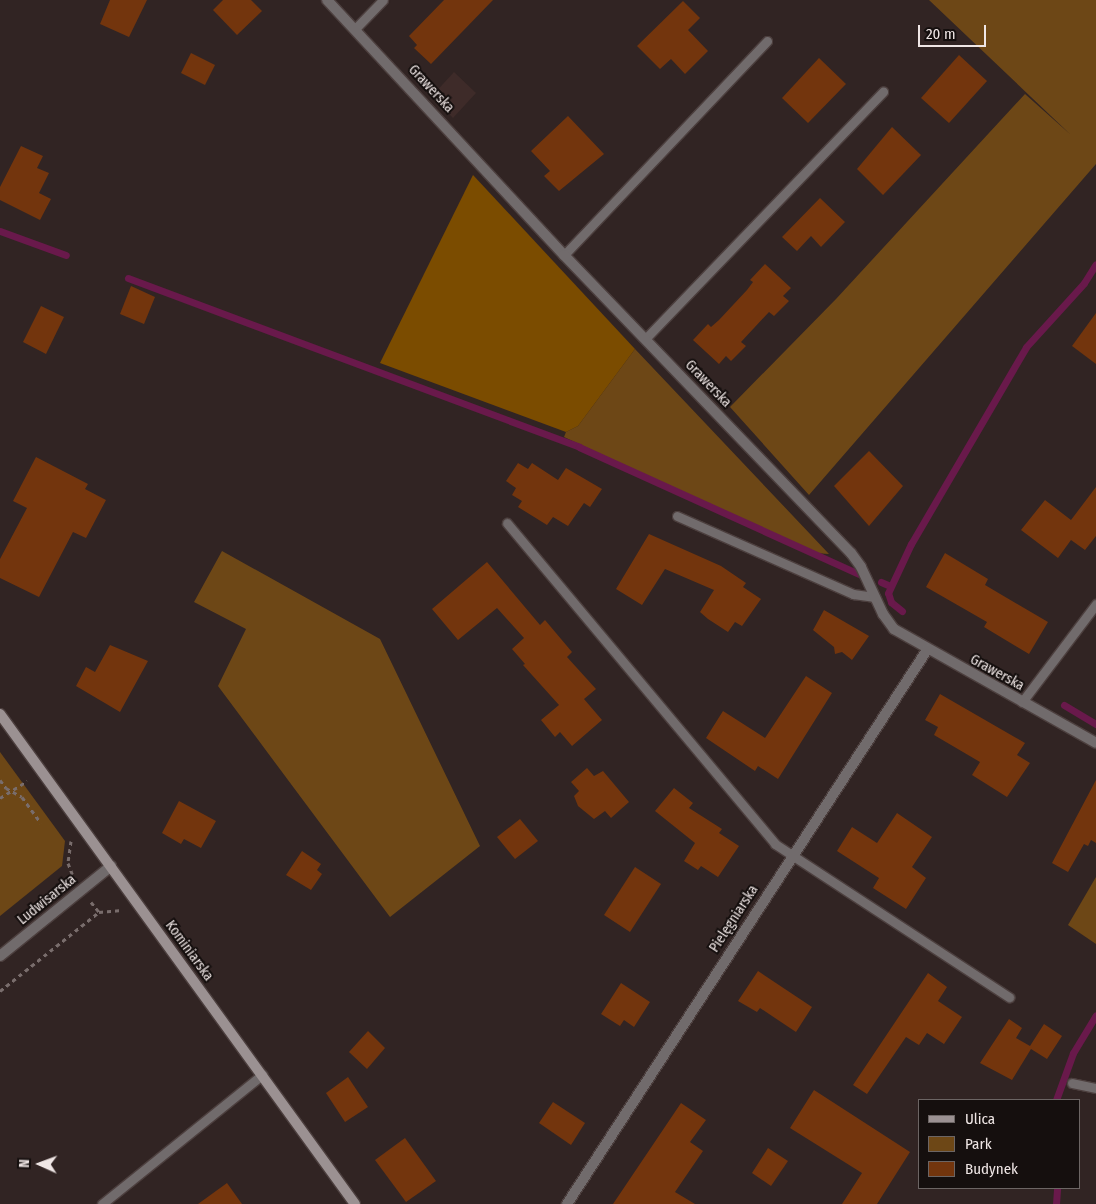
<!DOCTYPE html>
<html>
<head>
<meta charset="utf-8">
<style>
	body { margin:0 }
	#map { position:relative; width:1096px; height:1204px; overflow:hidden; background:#312423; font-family:"Fira Sans Condensed",sans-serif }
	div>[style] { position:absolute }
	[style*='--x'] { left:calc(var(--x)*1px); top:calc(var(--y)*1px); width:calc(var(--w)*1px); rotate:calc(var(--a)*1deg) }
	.built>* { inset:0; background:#3e2b29 }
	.green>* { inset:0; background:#6d4716 }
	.forest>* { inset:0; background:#7b4c00 }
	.stream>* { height:7px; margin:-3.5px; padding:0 3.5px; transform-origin:3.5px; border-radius:3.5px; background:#69194b }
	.building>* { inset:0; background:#73350d }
	.path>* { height:3px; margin-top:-1.5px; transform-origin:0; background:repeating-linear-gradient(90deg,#796d6c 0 4px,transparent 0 8px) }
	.roads { filter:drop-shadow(1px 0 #4c3f3e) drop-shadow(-1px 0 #4c3f3e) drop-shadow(0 1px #4c3f3e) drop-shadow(0 -1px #4c3f3e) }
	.lane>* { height:9px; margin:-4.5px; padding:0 4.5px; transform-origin:4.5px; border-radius:4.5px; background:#716b6c }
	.street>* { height:10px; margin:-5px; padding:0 5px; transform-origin:5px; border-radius:5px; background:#716b6c }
	.secondary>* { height:10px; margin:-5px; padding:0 5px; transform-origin:5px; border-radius:5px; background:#9b9192 }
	span { translate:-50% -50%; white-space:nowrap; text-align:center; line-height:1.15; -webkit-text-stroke:4px #150f0e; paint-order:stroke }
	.street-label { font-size:14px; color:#efe6e5 }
	.legend { position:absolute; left:918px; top:1099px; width:162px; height:90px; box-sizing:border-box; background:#150f0e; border:1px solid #6c6564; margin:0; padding:6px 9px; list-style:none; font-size:15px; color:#efe6e5 }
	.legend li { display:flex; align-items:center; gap:10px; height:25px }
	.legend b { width:25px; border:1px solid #6c6564 }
	.north { position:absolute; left:15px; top:1139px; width:50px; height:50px; -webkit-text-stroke:4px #150f0e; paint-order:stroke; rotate:272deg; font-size:14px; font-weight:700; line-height:20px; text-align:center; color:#efe6e5 }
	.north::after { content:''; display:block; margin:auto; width:18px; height:22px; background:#efe6e5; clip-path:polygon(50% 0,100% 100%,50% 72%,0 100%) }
	.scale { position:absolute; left:918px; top:25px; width:68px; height:22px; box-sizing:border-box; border:2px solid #efe6e5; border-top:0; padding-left:6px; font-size:15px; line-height:18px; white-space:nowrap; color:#efe6e5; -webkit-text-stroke:4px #150f0e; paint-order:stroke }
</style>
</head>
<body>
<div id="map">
	<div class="built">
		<i style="clip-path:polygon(454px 72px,476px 93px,453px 118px,432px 96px)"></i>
	</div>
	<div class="green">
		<i style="clip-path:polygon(929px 0,1096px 0,1096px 164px,809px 495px,730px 407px,836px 299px,1025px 94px,1071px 135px)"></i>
		<i style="clip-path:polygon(635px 349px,829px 554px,815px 553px,564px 437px,566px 432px,578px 426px)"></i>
		<i style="clip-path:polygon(222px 551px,380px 639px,480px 846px,390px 917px,218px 686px,246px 629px,194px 602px)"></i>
		<i style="clip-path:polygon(0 752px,65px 841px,62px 866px,0 916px)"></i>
		<i style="clip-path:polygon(1096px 877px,1096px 944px,1068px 925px)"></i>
	</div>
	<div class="forest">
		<i style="clip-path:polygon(473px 175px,635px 349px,578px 426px,566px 432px,380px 363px)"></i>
	</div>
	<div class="stream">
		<i style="--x:0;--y:231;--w:70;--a:20"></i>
		<i style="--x:128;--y:278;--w:482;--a:20.5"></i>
		<i style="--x:579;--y:447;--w:307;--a:24.4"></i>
		<i style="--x:881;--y:582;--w:10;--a:24"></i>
		<i style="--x:902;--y:611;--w:14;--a:-141"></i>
		<i style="--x:891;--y:602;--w:9;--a:-108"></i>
		<i style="--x:888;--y:593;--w:54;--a:-64.9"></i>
		<i style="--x:911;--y:544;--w:228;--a:-59.7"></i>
		<i style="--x:1026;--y:347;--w:86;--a:-47.8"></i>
		<i style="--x:1084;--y:283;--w:22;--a:-58"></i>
		<i style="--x:1064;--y:705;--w:37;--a:31"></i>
		<i style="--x:1056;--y:1100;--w:50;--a:-70.1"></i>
		<i style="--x:1073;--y:1053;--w:44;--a:-58.8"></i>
		<i style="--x:1056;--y:1204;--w:16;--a:-86"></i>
	</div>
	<div class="building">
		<i style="clip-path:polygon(110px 0,147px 0,129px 37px,100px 24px)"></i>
		<i style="clip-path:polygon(223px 0,251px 0,262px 11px,237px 35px,213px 10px)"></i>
		<i style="clip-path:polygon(444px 0,493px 0,431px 64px,414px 48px,417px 45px,409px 36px)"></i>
		<i style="clip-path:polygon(683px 1px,700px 18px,688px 30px,708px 51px,685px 74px,671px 59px,660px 69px,637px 46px)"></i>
		<i style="clip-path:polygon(191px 53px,215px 65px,205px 85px,181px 73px)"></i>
		<i style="clip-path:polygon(959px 55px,987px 81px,949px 123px,921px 98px)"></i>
		<i style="clip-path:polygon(819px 58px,846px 84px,808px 123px,782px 98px)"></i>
		<i style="clip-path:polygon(568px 116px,604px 154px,559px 191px,544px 176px,550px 171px,531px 151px)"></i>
		<i style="clip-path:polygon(892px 127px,921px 155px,883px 195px,857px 169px)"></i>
		<i style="clip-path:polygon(21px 146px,43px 156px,37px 168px,49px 173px,39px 193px,51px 199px,40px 220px,0 200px,0 187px)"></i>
		<i style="clip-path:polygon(820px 198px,845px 222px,821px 247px,811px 236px,797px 251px,782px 237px)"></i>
		<i style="clip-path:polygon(765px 264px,791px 288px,783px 296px,789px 301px,774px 316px,769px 312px,741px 342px,746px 346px,731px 361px,726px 356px,719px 364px,693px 340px,708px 324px,711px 327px,719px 320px,747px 290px,753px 282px,750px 280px)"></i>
		<i style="clip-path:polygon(131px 286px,155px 297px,144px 324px,120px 314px)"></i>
		<i style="clip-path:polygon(41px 306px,64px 317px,46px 354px,23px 342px)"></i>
		<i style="clip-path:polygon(1096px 313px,1096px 364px,1072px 346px)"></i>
		<i style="clip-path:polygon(869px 451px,903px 486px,869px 526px,834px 486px)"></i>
		<i style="clip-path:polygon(36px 457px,88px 484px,85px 489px,106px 500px,86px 538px,73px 532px,39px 597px,0 578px,0 559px,27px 508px,13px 501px)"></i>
		<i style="clip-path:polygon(518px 463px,528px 469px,532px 463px,558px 480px,566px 468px,602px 489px,590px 507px,584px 503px,568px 526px,553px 517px,547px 525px,518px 507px,522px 501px,512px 495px,516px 488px,506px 481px)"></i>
		<i style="clip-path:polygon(1096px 487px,1096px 536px,1085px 550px,1071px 540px,1058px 558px,1021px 530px,1045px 500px,1071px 520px)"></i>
		<i style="clip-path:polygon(649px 534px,721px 566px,746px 583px,743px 587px,761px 599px,742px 626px,735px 622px,728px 632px,708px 619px,700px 612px,714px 590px,665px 569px,642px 605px,616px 589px)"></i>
		<i style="clip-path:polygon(945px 553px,988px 579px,985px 585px,1048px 622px,1029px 654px,984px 627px,987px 622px,926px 587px)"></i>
		<i style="clip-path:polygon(487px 562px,540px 625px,545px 620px,572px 652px,567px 657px,596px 689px,584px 699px,602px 720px,572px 746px,560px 732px,555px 737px,541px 720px,559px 705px,523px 665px,525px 664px,512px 649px,524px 638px,497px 608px,458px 640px,432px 609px)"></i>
		<i style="clip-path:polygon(824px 610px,869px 636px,852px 660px,842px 652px,835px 654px,834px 647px,813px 630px)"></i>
		<i style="clip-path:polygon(110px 645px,148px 661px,120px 712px,76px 686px,86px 667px,95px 672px)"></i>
		<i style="clip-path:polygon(806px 676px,832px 693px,778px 779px,758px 766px,755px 771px,706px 738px,723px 711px,765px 738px)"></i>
		<i style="clip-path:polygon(940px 694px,1025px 743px,1017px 755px,1030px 763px,1007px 797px,972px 775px,980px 762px,934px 735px,938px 727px,925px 720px)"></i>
		<i style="clip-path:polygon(587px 768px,594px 776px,603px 771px,629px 802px,611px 818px,605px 811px,594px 819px,578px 806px,574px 796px,579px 791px,571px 782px)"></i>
		<i style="clip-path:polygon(1096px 780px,1096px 843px,1091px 840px,1088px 846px,1084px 844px,1068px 872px,1052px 863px)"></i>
		<i style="clip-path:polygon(674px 788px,693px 803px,689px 808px,722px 829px,719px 833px,739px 846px,718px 877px,701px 866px,698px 870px,684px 861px,695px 843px,655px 811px)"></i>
		<i style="clip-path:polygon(179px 801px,216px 821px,201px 848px,184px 839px,181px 844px,162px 833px)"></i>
		<i style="clip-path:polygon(897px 813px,932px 837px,912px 867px,926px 878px,906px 909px,873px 888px,879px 878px,837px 851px,852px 827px,877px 843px)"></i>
		<i style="clip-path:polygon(520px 819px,538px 841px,515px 859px,497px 837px)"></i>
		<i style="clip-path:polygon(302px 851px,321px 864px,317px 870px,322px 874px,311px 890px,286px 875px)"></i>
		<i style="clip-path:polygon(635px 867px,661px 884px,630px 932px,604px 915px)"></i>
		<i style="clip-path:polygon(758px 971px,812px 1007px,796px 1032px,760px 1008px,757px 1012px,738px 1001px)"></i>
		<i style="clip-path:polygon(928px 973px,947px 987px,938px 1001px,962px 1017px,944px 1044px,927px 1033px,919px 1045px,906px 1037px,867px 1094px,853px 1085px)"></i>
		<i style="clip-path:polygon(621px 983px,650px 1002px,634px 1027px,624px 1020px,620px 1026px,601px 1014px)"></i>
		<i style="clip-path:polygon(1009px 1019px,1022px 1028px,1016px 1038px,1030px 1046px,1044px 1024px,1062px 1036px,1047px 1059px,1031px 1049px,1012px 1080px,980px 1063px)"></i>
		<i style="clip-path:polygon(368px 1031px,385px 1048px,367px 1069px,349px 1052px)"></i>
		<i style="clip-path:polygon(348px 1077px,368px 1107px,345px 1122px,326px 1093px)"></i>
		<i style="clip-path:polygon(814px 1090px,910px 1152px,877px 1204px,842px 1204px,862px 1173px,790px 1128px)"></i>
		<i style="clip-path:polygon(553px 1102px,585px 1123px,571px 1145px,539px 1123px)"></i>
		<i style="clip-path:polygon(681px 1103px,706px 1120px,690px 1142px,703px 1151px,675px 1192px,695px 1204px,613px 1204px)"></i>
		<i style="clip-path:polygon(405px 1138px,436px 1181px,406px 1202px,375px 1160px)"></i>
		<i style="clip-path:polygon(768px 1148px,788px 1161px,771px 1186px,752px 1173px)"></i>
		<i style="clip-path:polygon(227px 1183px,242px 1204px,198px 1204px)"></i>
	</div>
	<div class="path">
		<i style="--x:0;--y:780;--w:10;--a:53"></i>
		<i style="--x:6;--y:788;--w:18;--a:29"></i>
		<i style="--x:22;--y:797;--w:32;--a:54"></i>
		<i style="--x:0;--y:798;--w:32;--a:-32"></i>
		<i style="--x:71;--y:841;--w:22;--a:98"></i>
		<i style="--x:68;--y:863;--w:14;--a:69"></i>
		<i style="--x:91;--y:902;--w:13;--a:51"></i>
		<i style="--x:99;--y:912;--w:23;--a:-5"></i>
		<i style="--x:0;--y:991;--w:127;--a:-38.6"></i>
	</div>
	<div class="roads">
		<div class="lane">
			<i style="--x:355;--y:29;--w:40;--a:-46"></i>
			<i style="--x:564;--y:255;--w:295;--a:-46.5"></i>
			<i style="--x:646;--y:338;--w:342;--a:-46.1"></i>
			<i style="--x:677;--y:516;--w:193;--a:23.9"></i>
			<i style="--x:853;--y:594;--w:22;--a:8"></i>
			<i style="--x:507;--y:523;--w:418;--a:50.1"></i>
			<i style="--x:775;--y:844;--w:280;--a:33.2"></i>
			<i style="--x:1022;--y:702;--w:123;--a:-52.9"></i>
			<i style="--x:1072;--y:1083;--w:25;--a:12"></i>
			<i style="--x:102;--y:1204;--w:206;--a:-38.9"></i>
		</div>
		<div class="street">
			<i style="--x:327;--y:0;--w:348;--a:47.1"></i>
			<i style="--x:564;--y:255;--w:414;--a:46.1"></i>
			<i style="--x:851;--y:553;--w:17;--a:54"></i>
			<i style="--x:861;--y:567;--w:52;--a:64.9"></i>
			<i style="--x:883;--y:614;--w:19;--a:54"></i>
			<i style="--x:894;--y:629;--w:232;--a:29.4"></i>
			<i style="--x:0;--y:956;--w:143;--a:-39"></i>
			<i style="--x:567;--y:1204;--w:661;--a:-56.98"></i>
		</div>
		<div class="secondary">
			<i style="--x:0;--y:714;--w:605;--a:54.08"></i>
		</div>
	</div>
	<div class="street-label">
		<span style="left:431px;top:89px;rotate:47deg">Grawerska</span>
		<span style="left:708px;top:384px;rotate:46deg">Grawerska</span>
		<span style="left:997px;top:673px;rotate:29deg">Grawerska</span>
		<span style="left:47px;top:900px;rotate:-39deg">Ludwisarska</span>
		<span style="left:734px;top:919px;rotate:-57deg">Pielęgniarska</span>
		<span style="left:189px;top:951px;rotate:54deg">Kominiarska</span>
	</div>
	<ul class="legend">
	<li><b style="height:6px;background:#9b9192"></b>Ulica</li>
	<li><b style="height:14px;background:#6d4716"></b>Park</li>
	<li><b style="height:14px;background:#73350d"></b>Budynek</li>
	</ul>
	<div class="north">N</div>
	<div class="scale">20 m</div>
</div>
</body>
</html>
